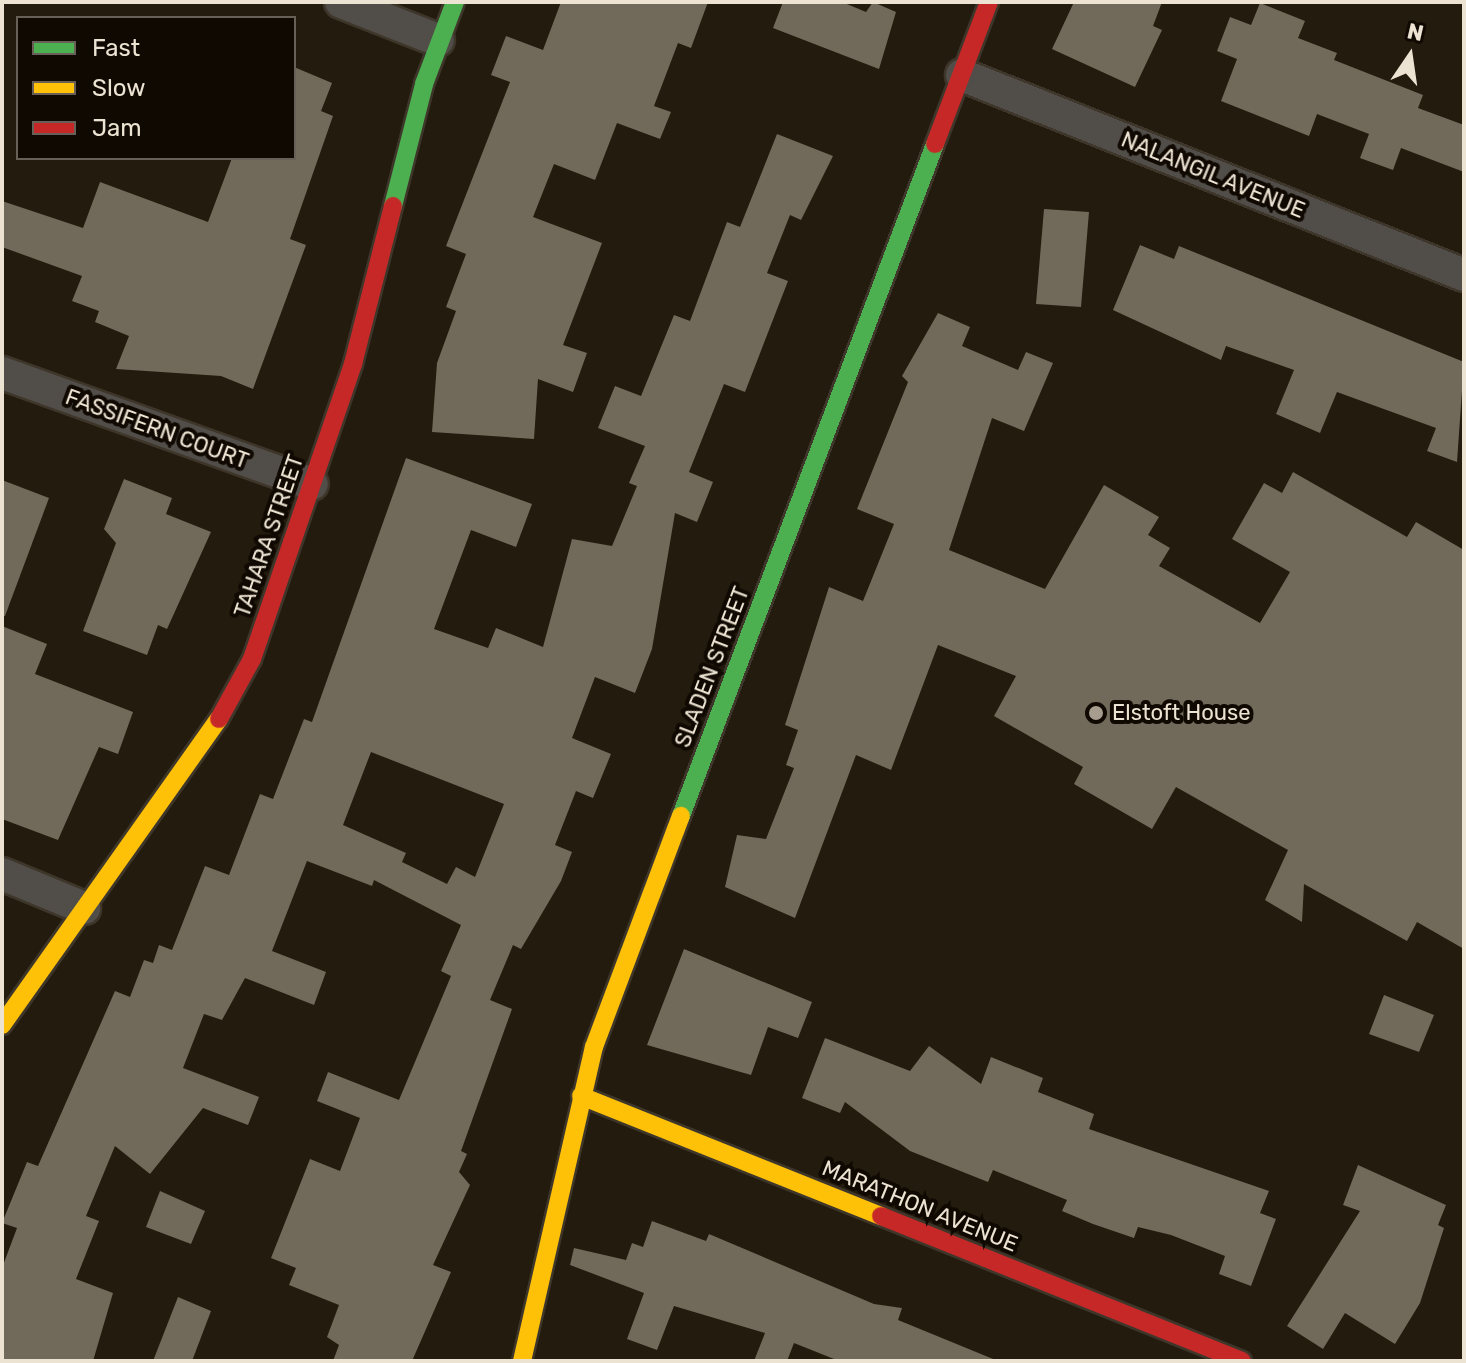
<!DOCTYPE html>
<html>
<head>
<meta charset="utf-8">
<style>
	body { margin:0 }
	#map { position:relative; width:1466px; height:1363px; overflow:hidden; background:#231b0d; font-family:Rubik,sans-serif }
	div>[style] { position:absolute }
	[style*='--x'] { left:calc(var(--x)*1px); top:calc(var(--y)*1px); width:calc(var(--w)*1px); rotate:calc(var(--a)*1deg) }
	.building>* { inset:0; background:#71695a }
	.roads { filter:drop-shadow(2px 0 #3e362a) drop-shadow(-2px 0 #3e362a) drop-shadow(0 2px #3e362a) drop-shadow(0 -2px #3e362a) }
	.street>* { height:32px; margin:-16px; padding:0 16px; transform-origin:16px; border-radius:16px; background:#514d48 }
	.fast>* { height:18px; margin:-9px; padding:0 9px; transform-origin:9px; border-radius:9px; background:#4caf50 }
	.slow>* { height:18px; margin:-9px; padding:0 9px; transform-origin:9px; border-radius:9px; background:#ffc107 }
	.jam>* { height:18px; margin:-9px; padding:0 9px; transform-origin:9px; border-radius:9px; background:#c62828 }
	.dots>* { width:22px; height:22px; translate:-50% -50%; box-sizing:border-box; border:4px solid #100902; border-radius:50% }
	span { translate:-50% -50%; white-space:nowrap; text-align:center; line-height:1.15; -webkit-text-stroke:8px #100902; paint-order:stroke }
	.street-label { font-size:22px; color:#ede3d3 }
	.poi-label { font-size:22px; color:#ede3d3 }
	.left { translate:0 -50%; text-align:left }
	.frame { position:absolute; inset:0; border:4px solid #ede3d3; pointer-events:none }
	.legend { position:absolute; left:16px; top:16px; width:280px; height:144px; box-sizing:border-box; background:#100902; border:2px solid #686056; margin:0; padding:10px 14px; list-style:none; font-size:24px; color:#ede3d3 }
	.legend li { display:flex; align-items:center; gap:16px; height:40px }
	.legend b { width:40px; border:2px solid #686056 }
	.north { position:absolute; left:1370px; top:16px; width:80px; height:80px; -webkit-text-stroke:6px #100902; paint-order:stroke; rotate:13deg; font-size:22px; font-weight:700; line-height:32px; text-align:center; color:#ede3d3 }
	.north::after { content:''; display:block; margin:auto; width:28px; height:36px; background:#ede3d3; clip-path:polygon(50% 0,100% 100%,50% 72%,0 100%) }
</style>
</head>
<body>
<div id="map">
	<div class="building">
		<i style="clip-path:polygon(561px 2px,708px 2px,691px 48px,678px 43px,654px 106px,671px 112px,660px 139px,617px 123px,595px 180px,554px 164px,533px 217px,602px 243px,563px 345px,587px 353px,573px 392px,538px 379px,534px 439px,432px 432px,437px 363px,456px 311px,446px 307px,466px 254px,446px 246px,510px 82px,491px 75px,506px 36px,543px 50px)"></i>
		<i style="clip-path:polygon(783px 2px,842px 2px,866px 12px,873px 2px,896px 12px,879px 69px,773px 28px)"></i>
		<i style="clip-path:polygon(1074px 2px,1162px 2px,1153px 26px,1162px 30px,1135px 87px,1052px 49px)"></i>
		<i style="clip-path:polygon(1260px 3px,1305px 21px,1298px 38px,1337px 53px,1334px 60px,1423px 95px,1418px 108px,1464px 125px,1464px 172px,1401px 148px,1393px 170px,1360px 158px,1369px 134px,1317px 114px,1309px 136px,1221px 101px,1237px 59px,1217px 51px,1230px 17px,1251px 25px)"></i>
		<i style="clip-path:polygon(294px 67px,332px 83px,321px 111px,333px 116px,290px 239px,306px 245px,253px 389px,221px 376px,116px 369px,129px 336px,95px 322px,99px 311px,72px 301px,82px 276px,2px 247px,2px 201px,83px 228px,100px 182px,208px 222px,232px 158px,294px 158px)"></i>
		<i style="clip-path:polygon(evenodd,777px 134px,833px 156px,801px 220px,790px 215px,767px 273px,788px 281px,745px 392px,724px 384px,689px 472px,713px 482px,697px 522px,675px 513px,652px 649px,635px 693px,595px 677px,572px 738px,611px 754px,593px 798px,576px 791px,555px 845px,572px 852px,561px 881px,521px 949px,513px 945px,490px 1000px,512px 1009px,461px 1151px,467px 1154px,459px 1172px,470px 1185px,433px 1265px,451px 1272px,412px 1361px,333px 1361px,339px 1345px,327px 1337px,339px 1305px,289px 1285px,296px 1268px,271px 1258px,310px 1159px,340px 1171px,360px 1118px,317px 1101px,328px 1072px,399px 1100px,451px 976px,441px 971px,461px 925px,374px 880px,372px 886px,307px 861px,272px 951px,326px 972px,314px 1005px,245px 978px,222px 1020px,204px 1014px,183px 1068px,259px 1097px,248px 1125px,203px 1108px,150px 1174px,115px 1146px,86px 1216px,99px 1221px,76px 1279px,113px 1293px,93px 1361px,2px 1361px,2px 1268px,17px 1228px,2px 1223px,27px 1162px,38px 1166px,115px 991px,130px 997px,144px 960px,153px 963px,159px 945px,172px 950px,205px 866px,229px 875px,260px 794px,273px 799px,304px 719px,312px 722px,406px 458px,532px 504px,516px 547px,471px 530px,434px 629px,488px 648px,496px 628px,543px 647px,572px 539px,612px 546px,637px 486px,629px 483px,645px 446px,598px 428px,615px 386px,641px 396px,674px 315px,690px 321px,727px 222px,740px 227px,777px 134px,371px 752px,504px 804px,475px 877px,456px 867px,447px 884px,402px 862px,406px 853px,343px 825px,371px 752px)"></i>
		<i style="clip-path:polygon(1044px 209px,1089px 212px,1081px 307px,1036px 304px)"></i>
		<i style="clip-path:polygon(1140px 245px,1174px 259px,1179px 246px,1464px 362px,1457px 462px,1427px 451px,1436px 428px,1337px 392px,1320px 433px,1276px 414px,1294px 370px,1226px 346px,1221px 360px,1113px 310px)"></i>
		<i style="clip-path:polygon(938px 313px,970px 327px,962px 346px,1018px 370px,1026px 352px,1053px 363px,1024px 431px,992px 418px,949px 550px,1045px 589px,1104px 485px,1159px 517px,1148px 535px,1170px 548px,1159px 566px,1260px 623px,1290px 572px,1232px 539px,1264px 483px,1282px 493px,1293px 472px,1407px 537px,1416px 522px,1464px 550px,1464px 949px,1417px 922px,1407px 941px,1304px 884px,1302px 922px,1265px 900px,1288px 850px,1176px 787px,1152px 829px,1074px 784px,1083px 767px,994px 716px,1016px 676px,938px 645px,891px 770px,856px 755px,795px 918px,725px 887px,737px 835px,766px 839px,794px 768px,786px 765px,798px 730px,785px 725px,829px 587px,863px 601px,894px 524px,857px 509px,908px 382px,902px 376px)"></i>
		<i style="clip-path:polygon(124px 479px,172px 498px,166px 514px,211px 532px,167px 629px,158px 625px,147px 655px,83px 631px,116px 543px,104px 529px)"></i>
		<i style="clip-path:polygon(2px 480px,49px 498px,5px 616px,2px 616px)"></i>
		<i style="clip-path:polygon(2px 626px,47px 644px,35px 674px,133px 712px,118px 754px,99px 747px,58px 840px,2px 819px)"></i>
		<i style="clip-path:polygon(684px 949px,812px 1002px,798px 1038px,768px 1027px,751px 1075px,647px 1045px)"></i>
		<i style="clip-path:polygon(1384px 995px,1434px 1015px,1419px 1052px,1369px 1034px)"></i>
		<i style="clip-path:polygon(825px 1038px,910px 1071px,929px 1046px,981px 1084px,991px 1057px,1043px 1078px,1038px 1092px,1094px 1114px,1089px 1129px,1269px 1191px,1260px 1213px,1276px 1219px,1251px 1286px,1219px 1274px,1225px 1256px,1171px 1235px,1138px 1227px,1134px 1238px,1093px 1224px,1062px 1211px,1067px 1200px,993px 1170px,988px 1182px,910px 1151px,845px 1102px,840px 1113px,802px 1098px)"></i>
		<i style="clip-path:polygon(1358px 1165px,1446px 1205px,1438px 1225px,1444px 1228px,1420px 1303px,1395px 1344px,1345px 1313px,1323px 1349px,1287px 1326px,1360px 1211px,1343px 1205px)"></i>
		<i style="clip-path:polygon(160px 1191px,205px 1211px,191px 1244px,146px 1227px)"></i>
		<i style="clip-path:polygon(652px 1221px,706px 1241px,709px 1234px,874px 1304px,902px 1308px,898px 1320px,998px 1361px,839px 1361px,794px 1343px,787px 1361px,754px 1361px,765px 1333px,674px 1306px,657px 1350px,627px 1339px,644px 1293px,570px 1265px,574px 1248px,626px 1260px,632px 1243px,643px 1247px)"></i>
		<i style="clip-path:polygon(178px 1297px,211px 1311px,192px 1361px,153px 1361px)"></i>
	</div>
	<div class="roads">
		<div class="street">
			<i style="--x:341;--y:2;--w:104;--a:21.4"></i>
			<i style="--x:962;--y:75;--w:540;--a:21.72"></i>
			<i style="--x:2;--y:373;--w:329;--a:19.7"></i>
			<i style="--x:2;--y:874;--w:89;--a:22.5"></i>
		</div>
		<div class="fast">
			<i style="--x:393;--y:206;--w:126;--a:-75.7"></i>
			<i style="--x:424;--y:84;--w:88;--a:-69.3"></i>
			<i style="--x:681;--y:816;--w:718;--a:-69.29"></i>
		</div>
		<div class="slow">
			<i style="--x:2;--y:1025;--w:375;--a:-54.7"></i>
			<i style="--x:581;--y:1096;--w:323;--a:21.8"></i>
			<i style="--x:522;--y:1361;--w:322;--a:-77.1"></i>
			<i style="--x:594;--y:1047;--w:247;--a:-69.4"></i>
		</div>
		<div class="jam">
			<i style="--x:935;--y:144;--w:152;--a:-69.2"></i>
			<i style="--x:219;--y:719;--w:68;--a:-61.2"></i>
			<i style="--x:252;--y:659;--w:312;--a:-71.1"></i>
			<i style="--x:353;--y:364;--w:163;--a:-75.8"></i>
			<i style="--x:881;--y:1216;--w:389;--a:21.9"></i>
		</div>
	</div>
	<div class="dots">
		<i style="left:1096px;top:713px;background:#a69d8e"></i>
	</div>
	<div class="street-label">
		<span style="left:1213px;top:175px;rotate:22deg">NALANGIL AVENUE</span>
		<span style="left:157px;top:429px;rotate:20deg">FASSIFERN COURT</span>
		<span style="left:269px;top:536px;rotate:-71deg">TAHARA STREET</span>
		<span style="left:712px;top:667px;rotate:-69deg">SLADEN STREET</span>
		<span style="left:920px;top:1206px;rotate:22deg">MARATHON AVENUE</span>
	</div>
	<div class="poi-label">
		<span class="left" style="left:1112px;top:713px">Elstoft House</span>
	</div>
	<div class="frame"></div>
	<ul class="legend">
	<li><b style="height:10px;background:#4caf50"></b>Fast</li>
	<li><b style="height:10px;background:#ffc107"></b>Slow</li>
	<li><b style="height:10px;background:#c62828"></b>Jam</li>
	</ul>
	<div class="north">N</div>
</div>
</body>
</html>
